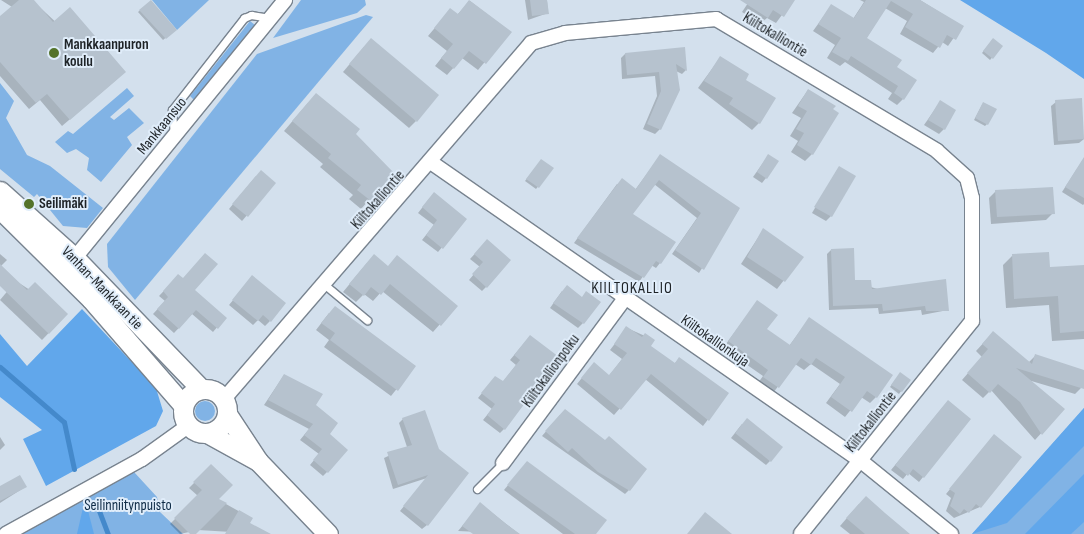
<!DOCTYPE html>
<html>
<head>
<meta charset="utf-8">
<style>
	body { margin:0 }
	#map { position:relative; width:1084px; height:534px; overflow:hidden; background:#d3e0ed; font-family:"Sofia Sans Condensed",sans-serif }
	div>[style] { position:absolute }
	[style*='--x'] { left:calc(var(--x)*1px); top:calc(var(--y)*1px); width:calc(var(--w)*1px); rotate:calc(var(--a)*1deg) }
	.green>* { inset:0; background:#81b3e5 }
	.round { border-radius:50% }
	.forest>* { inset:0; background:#61a7eb }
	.shadow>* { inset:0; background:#0003 }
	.stream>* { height:5px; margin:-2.5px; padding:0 2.5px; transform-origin:2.5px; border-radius:2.5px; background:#4489cb }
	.building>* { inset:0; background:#b6c2ce }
	.roads { filter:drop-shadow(1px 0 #78838f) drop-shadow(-1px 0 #78838f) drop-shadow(0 1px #78838f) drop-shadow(0 -1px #78838f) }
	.service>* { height:7px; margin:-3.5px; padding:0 3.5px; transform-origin:3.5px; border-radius:3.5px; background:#fff }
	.minor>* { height:14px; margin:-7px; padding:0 7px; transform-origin:7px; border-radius:7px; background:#fff }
	.secondary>* { height:19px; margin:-9.5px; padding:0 9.5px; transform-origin:9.5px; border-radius:9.5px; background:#fff }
	.secondary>.ring { margin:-9.5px; padding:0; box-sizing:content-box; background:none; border:19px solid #fff; border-radius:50% }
	.dots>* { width:14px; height:14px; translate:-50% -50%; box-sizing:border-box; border:2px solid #e0edfa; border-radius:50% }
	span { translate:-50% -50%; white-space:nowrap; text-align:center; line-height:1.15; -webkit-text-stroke:4px #e0edfa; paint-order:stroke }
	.street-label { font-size:15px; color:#1e2327 }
	.poi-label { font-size:15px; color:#1e2327; font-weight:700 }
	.left { translate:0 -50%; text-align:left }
	.park-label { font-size:15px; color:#0e2b46 }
	.neighbourhood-label { font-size:16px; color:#1e2327; letter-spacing:1px }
</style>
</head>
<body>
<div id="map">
	<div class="green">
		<i style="clip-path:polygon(152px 0,209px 0,177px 30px)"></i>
		<i style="clip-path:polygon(301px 0,365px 0,366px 5px,357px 13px,273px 38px)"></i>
		<i style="clip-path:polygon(366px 15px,373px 17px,135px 300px,108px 267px,107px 244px,257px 54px)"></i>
		<i style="clip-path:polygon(250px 21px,255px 25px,195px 101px,190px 96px)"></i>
		<i style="clip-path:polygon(0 83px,14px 101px,6px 118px,27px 155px,50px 166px,103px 208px,87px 228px,63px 226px,37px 194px,34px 197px,0 169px)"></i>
		<i style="clip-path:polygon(127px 88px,134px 96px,110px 117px,114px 120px,129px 108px,144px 123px,127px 137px,132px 145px,101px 182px,87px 170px,89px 158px,76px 149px,67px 153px,55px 142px,68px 131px,73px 134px)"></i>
		<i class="round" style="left:195px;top:401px;width:20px;height:20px"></i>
		<i style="clip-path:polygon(1084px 408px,1084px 534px,972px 534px)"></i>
		<i style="clip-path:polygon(134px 472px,157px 497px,160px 512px,183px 534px,17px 534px)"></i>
	</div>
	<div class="forest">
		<i style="clip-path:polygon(960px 0,1084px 0,1084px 79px,1046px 53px)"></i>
		<i style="clip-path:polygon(82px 309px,156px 388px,163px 411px,156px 426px,46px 486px,23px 439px,42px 430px,0 397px,0 334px,27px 366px)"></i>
		<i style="clip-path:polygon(1084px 408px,1084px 446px,1007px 523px,972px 534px)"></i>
		<i style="clip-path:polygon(1084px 474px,1084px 522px,1071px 534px,1025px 534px)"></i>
		<i style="clip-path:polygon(85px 499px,94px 534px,77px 534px)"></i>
	</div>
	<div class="shadow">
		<i style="clip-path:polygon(1px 0,32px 0,117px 79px,62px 126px,40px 100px,29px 109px,0 76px,0 18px,12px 7px)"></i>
		<i style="clip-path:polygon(525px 0,547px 0,548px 13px,528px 20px)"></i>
		<i style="clip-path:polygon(750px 0,793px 0,776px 23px,767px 18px,760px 24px,742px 12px)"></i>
		<i style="clip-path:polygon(860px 0,920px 0,962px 26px,948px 46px,942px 42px,933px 53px,900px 34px,907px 21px,885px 8px,866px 39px,896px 67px,903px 99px,897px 105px,888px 99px,892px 93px,845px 62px,840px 66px,827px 58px,835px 45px,813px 31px,831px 6px,853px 19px,864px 2px)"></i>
		<i style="clip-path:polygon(151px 1px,175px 30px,163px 40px,138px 12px)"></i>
		<i style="clip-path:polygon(470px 1px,510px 32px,478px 70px,462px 58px,447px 75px,435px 66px,447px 51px,428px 36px,444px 17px,457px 15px)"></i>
		<i style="clip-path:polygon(993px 39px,1002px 46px,990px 60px,982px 53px)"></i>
		<i style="clip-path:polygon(364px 47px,416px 121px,409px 128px,343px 72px)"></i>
		<i style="clip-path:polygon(684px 49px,686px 70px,682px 74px,676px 71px,660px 129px,655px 134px,643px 129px,657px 96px,655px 76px,622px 79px,621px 58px,625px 54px)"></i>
		<i style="clip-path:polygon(720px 58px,744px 81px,759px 123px,752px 130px,698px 88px)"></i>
		<i style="clip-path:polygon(808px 90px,812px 154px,805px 161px,791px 152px,798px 141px,790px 136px,801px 118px,792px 113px)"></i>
		<i style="clip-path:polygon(940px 102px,944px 129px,939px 134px,924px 125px)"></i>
		<i style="clip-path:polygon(1056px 102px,1084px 139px,1079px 143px,1054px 145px,1051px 106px)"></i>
		<i style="clip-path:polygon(308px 103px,354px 134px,393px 173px,361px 209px,349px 199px,353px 195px,320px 167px,323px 164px,284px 131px)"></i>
		<i style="clip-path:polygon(982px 105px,987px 124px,985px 126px,974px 120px)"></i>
		<i style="clip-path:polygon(660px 156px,739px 209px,699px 273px,672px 254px,697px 218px,654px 184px,632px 214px,660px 263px,656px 268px,651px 265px,639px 282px,574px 243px,617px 184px,635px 190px)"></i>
		<i style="clip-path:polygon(768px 156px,766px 178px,762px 183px,753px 177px)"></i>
		<i style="clip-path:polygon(1084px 158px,1084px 204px,1083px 205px,1062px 192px)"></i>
		<i style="clip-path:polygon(539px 163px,552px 169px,536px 189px,525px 181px)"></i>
		<i style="clip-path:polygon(839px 167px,831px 216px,826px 221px,812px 213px)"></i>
		<i style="clip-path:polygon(256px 176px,274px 184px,242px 221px,229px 209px)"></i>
		<i style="clip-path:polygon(996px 191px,1053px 213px,1046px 220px,991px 224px,989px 198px)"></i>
		<i style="clip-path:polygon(429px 199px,465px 220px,438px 252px,422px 240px,434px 225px,418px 213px)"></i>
		<i style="clip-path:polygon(763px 230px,802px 257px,777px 289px,741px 264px)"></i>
		<i style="clip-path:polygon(483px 245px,486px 287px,482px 291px,469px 280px,480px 267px,470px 259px)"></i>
		<i style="clip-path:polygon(831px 250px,854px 282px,948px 310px,922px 315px,921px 310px,879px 314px,878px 308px,829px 310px,827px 254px)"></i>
		<i style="clip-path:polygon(0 254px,7px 260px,0 267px)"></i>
		<i style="clip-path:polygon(1012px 256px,1049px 268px,1084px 266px,1084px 339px,1052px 341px,1049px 305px,1006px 308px,1003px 265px)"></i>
		<i style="clip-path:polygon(367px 263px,388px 268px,456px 306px,433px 332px,382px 291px,373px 301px,364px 294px,356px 302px,343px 292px)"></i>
		<i style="clip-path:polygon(178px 276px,225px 318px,213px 332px,192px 314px,174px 333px,153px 314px,165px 301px,159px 296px)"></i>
		<i style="clip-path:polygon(16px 281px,67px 314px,42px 340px,0 300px)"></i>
		<i style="clip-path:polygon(248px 282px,270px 321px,265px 326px,258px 320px,253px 325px,229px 305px)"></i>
		<i style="clip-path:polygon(562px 291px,583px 323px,578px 328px,550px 308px)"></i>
		<i style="clip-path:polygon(757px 302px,765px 330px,789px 346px,809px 319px,876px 397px,870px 403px,861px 397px,845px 417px,826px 403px,840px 384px,811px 364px,804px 370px,795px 364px,773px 393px,758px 383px,763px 376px,723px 348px)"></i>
		<i style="clip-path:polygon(329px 313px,415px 366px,391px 396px,324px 347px,329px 340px,316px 330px)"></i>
		<i style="clip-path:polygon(627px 328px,654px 340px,650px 346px,674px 364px,679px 359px,728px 393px,703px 426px,645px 379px,614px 415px,577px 384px,589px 369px,609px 376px,622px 359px,610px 350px)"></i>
		<i style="clip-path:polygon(987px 339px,1028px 363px,1035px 356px,1084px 371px,1081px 388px,1075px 394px,1028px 380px,1063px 409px,1035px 440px,991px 390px,983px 398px,962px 380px,982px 357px,976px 351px)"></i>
		<i style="clip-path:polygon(526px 341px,504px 429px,500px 433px,483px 420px,492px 409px,478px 398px,491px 382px,502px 383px,516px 365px,510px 360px)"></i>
		<i style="clip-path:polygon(284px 375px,314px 406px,328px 434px,327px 472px,323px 476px,310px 465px,319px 454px,300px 440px,309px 429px,264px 405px)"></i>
		<i style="clip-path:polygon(899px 375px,909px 380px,899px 394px,890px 387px)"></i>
		<i style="clip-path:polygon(943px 407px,923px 477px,919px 482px,908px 473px,903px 479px,891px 470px)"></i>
		<i style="clip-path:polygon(560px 415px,605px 441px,629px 490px,625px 494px,542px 436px)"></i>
		<i style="clip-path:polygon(403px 419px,438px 450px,427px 525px,422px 529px,400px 511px,427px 478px,393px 489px,384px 458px,407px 447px,399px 423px)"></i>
		<i style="clip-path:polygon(742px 424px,770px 461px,766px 465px,731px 438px)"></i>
		<i style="clip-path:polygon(0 437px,5px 445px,0 450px)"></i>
		<i style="clip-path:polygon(990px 441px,980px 507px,954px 518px,946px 511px,951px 498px,946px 494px)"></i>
		<i style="clip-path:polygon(527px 462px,594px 534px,563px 534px,504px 490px)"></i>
		<i style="clip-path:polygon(211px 466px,217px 499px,251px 518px,249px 523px,266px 534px,198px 530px,180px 534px,170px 524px,198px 496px,189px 488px)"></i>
		<i style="clip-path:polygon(0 486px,1px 487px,25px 487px,0 503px)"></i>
		<i style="clip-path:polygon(481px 504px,519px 534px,458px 531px)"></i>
		<i style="clip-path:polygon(859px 504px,899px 534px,850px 534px,840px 526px)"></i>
	</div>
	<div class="stream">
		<i style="--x:0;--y:367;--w:84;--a:40.7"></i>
		<i style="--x:64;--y:422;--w:48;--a:78"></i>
		<i style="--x:96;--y:503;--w:33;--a:69"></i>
	</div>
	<div class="building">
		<i style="clip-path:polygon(19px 0,34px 0,53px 22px,70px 7px,126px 72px,70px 120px,47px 94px,36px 103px,0 62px,0 16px)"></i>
		<i style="clip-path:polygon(151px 0,177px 30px,166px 39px,139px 10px)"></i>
		<i style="clip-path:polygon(469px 0,512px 32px,486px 64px,469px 51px,454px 69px,441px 58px,453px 44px,434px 28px,450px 8px,458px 14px)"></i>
		<i style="clip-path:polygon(530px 0,547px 0,549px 14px,532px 16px)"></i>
		<i style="clip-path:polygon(740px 0,795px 0,784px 17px,773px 10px,768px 18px)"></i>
		<i style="clip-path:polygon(866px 0,920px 0,964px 26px,956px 40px,947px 35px,940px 48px,905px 27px,913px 14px,891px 1px,867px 38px,902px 60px,897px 67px,917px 80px,904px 100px,894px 93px,898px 86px,851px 56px,848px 61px,832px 52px,841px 38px,818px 24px,831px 4px,854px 18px)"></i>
		<i style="clip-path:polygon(371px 38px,439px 95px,417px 122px,349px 64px)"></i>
		<i style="clip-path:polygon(993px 38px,1003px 46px,993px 59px,983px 51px)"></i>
		<i style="clip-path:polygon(685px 47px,687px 71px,676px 64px,680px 90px,661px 130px,647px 124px,661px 91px,659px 72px,627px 75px,625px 53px)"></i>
		<i style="clip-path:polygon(720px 56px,749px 74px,746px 80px,776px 98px,760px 124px,729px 104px,733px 98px,704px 81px)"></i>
		<i style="clip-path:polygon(808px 89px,836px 106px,833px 109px,839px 113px,813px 155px,797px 145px,804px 133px,796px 129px,807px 111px,798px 106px)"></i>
		<i style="clip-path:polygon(316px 93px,360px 129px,356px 134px,394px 173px,371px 201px,357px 190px,361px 185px,328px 158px,331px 154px,292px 121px)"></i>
		<i style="clip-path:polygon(1082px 98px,1084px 139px,1058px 141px,1055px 100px)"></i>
		<i style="clip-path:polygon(940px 100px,956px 110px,945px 130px,928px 120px)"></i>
		<i style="clip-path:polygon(983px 102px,997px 109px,988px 125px,975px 118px)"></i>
		<i style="clip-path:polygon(660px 154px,740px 208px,704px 270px,675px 250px,701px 213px,659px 180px,633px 214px,676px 242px,661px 264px,656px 261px,644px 278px,577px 238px,622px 178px,636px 189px)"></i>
		<i style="clip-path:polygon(768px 154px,779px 161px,767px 179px,757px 172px)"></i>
		<i style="clip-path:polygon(1084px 157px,1084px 198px,1065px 187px)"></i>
		<i style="clip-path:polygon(541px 159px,554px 168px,539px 188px,526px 179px)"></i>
		<i style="clip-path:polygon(839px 166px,856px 176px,832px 217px,814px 207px)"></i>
		<i style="clip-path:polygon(261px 170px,276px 183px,248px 217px,232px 204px)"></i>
		<i style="clip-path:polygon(1053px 187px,1055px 214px,997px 217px,995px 190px)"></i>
		<i style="clip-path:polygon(434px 192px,467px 219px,443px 249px,426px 235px,437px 220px,422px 207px)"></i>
		<i style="clip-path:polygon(763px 228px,804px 257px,785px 282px,747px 257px)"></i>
		<i style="clip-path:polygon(487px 239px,511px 260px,487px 288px,472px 274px,483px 262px,474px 254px)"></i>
		<i style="clip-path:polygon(854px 248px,855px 280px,871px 280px,872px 289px,946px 279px,949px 311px,926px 311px,925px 306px,883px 311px,882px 304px,833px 306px,831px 249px)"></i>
		<i style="clip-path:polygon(1049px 252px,1050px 267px,1084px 265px,1084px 331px,1060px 333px,1058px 296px,1014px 299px,1012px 254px)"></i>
		<i style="clip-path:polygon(205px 253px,218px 264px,195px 290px,227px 318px,218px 329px,196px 310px,179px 329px,157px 309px,168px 297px,163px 291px,178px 274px,183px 278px)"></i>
		<i style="clip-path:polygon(374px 254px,388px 266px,397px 255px,458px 306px,441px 326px,390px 284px,381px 295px,371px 287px,364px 296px,349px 284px)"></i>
		<i style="clip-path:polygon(0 264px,27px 290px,35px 282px,68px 314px,49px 334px,0 286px)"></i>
		<i style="clip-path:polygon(252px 275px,286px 303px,271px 322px,263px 315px,258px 321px,232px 300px)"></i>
		<i style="clip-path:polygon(567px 285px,582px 297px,586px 291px,601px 302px,584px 324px,553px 303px)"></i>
		<i style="clip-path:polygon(757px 300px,778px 315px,767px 329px,790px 345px,809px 317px,893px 375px,877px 398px,867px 391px,852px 412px,831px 397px,845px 377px,816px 358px,811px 365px,801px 358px,779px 388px,763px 377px,768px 370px,728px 341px)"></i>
		<i style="clip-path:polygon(335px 306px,416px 366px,398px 391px,330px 340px,335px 333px,321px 323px)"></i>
		<i style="clip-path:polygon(626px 326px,642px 337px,645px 333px,655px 340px,651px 346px,675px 363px,679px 357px,729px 393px,709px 421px,651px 374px,621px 410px,581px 378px,594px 362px,609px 375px,627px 353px,614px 344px)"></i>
		<i style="clip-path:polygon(993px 331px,1032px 364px,1035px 354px,1084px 370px,1084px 389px,1016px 368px,1065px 409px,1042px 435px,1020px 402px,998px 384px,990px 393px,967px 373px,988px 349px,982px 344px)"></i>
		<i style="clip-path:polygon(530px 335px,559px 357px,505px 430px,487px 415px,495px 404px,481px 393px,495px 376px,503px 381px,520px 360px,514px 355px)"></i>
		<i style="clip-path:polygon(900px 372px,911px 380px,902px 392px,891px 385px)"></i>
		<i style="clip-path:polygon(284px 374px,323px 394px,316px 405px,338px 423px,330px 434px,348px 450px,328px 473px,313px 460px,322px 449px,304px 435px,313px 424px,268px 400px)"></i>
		<i style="clip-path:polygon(948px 400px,971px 419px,924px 478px,913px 469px,908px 476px,895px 465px)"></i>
		<i style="clip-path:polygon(565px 409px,605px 440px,609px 436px,647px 469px,630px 491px,598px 472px,572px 448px,568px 452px,545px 431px)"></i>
		<i style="clip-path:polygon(425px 410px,439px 449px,469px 473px,428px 526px,403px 506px,428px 475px,398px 485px,387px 452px,412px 445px,402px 418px)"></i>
		<i style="clip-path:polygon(747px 418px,783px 447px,771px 462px,735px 433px)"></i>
		<i style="clip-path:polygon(994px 434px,1022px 457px,981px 508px,976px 504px,969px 513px,964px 509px,960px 514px,950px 506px,955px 493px,949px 489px)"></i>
		<i style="clip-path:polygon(527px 461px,607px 520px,596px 534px,575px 534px,507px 485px)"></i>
		<i style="clip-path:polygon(211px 464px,233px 485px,219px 499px,227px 503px,196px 534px,190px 534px,174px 518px,202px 490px,193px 482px)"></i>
		<i style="clip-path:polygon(20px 475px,27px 487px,0 501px,0 486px)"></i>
		<i style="clip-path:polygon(866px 496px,885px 513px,910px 534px,865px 534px,846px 518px)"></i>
		<i style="clip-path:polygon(480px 502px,506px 524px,520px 534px,473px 534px,462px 526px)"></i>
		<i style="clip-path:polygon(239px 510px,253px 518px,250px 523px,271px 534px,225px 534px)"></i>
		<i style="clip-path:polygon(705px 512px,732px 534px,687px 534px)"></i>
	</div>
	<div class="roads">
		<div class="service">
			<i style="--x:174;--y:135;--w:25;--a:-95"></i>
			<i style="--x:172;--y:110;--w:117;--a:-52"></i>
			<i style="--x:244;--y:18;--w:8;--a:-23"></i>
			<i style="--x:251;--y:15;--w:19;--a:9"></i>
			<i style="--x:325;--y:285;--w:55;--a:39.8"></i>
			<i style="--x:477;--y:489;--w:37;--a:-45"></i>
		</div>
		<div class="minor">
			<i style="--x:432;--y:163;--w:522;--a:34.79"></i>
			<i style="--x:861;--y:461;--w:116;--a:39"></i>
			<i style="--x:69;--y:265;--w:342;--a:-50.8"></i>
			<i style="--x:224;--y:399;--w:470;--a:-49.2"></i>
			<i style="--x:531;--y:43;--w:35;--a:-16"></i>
			<i style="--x:565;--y:33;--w:152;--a:-5.3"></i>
			<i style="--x:716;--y:19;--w:257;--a:30.8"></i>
			<i style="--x:937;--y:151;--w:40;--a:42"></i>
			<i style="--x:967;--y:178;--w:21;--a:76"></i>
			<i style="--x:972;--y:198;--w:123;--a:90"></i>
			<i style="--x:972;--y:321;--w:273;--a:128.8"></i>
			<i style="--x:503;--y:463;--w:205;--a:-53.5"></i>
			<i style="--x:6;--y:534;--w:155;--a:-28.9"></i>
			<i style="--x:142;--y:459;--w:57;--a:-35.7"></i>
		</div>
		<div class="secondary">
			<i style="--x:0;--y:191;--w:102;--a:41.8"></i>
			<i style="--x:76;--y:259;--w:180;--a:46.1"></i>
			<i style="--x:0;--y:209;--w:128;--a:44.7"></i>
			<i style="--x:91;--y:299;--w:140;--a:49"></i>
			<i class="ring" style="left:183px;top:389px;width:25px;height:25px"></i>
			<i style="--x:227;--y:414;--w:56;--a:56.6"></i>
			<i style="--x:258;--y:461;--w:101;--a:46.2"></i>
			<i style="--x:207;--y:433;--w:58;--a:28.8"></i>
		</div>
	</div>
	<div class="dots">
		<i style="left:54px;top:53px;background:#54732a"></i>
		<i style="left:29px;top:204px;background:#54732a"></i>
	</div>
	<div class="street-label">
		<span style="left:775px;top:35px;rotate:31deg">Kiiltokalliontie</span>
		<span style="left:162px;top:126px;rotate:-51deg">Mankkaansuo</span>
		<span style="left:378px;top:200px;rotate:-49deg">Kiiltokalliontie</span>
		<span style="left:102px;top:288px;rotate:46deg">Vanhan-Mankkaan tie</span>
		<span style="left:715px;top:341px;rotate:35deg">Kiiltokallionkuja</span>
		<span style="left:551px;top:371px;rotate:-54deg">Kiiltokallionpolku</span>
		<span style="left:871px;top:422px;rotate:-52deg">Kiiltokalliontie</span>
	</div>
	<div class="poi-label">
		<span class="left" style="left:64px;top:53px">Mankkaanpuron<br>koulu</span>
		<span class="left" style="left:39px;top:204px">Seilimäki</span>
	</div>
	<div class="park-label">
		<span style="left:128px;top:506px">Seilinniitynpuisto</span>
	</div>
	<div class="neighbourhood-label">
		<span style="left:632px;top:289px">KIILTOKALLIO</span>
	</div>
</div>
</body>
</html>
